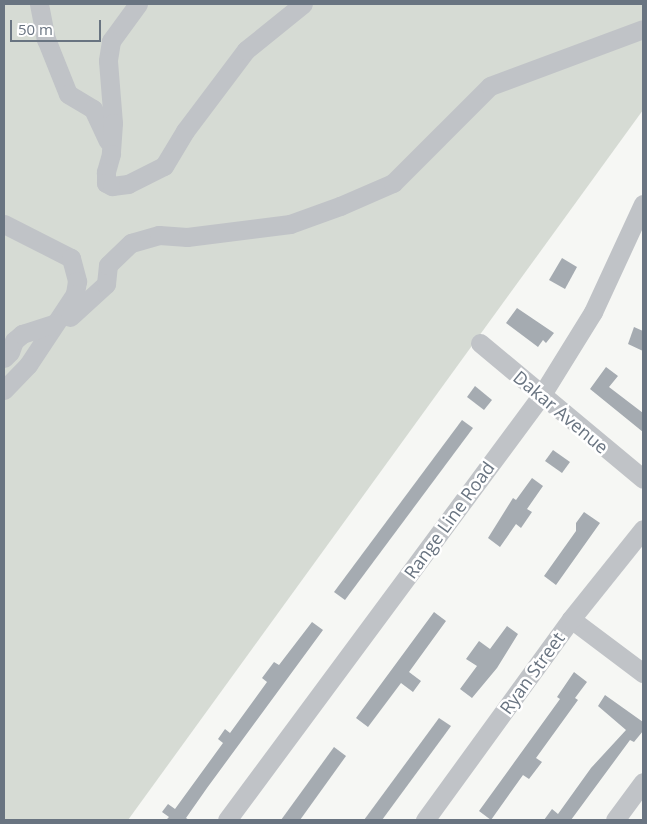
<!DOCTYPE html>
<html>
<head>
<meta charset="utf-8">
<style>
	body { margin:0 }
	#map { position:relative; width:647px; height:824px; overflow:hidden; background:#f6f7f4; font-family:"Open Sans",sans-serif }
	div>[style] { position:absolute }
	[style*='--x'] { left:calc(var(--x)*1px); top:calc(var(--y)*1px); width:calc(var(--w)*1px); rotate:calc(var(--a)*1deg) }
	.green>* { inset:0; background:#d6dbd4 }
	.building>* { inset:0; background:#a5abb1 }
	.minor>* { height:19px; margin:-9.5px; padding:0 9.5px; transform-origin:9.5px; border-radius:9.5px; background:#c0c3c7 }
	span { translate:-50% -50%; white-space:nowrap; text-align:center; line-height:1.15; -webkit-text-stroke:5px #fff; paint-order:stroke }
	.street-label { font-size:18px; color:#697481 }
	.frame { position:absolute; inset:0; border:5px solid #697481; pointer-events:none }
	.scale { position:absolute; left:10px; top:20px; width:91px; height:22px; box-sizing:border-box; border:2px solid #697481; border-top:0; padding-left:6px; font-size:15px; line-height:18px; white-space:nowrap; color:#697481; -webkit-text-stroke:4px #fff; paint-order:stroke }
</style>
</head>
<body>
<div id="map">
	<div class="green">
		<i style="clip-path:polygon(4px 4px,643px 4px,643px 110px,128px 820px,4px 820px)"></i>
	</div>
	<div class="building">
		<i style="clip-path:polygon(562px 258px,577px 267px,565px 289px,549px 280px)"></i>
		<i style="clip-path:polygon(517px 308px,554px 333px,546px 343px,543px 340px,538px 347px,506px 323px)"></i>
		<i style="clip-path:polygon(634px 327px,643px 331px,643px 351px,628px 344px)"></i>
		<i style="clip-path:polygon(606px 367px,618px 376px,609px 387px,643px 413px,643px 432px,590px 389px)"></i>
		<i style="clip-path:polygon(475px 386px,492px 400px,484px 410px,467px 397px)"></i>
		<i style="clip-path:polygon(462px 420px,473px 428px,345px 600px,334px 592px)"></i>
		<i style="clip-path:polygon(553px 450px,570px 462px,562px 473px,545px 461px)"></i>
		<i style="clip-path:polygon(532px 478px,543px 486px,527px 509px,532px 512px,521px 528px,516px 524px,500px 547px,488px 538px,513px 498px,516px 500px)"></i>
		<i style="clip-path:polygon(584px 512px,600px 523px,556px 585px,544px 576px,576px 531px,576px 523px)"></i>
		<i style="clip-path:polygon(434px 612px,446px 621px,409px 672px,421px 681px,413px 692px,401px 683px,368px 727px,356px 718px)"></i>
		<i style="clip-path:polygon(312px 622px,323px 630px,207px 788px,186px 818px,189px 820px,166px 820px,169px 817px,162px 812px,168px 804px,175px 809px,223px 743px,218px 739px,225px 729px,230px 733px,267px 682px,262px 678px,274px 662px,279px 665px)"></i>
		<i style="clip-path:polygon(507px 626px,518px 634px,497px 668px,472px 698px,460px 689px,477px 666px,466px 659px,479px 641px,490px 649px)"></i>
		<i style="clip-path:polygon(574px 672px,587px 682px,575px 698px,578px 700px,536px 758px,542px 762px,529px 779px,523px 775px,491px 820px,479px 811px,560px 699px,557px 697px)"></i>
		<i style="clip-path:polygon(605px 695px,643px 722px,643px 731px,634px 742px,630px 740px,571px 820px,544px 820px,552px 809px,558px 814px,591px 768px,626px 730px,598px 706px)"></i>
		<i style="clip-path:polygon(439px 718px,451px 726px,443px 737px,382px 820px,364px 820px)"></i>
		<i style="clip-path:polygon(334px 747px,346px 756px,300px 820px,281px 820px)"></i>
	</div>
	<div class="minor">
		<i style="--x:39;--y:4;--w:36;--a:79"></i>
		<i style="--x:46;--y:39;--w:59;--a:68.2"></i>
		<i style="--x:68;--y:94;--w:29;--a:31"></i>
		<i style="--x:93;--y:109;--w:35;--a:65"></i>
		<i style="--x:138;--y:4;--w:46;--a:126.1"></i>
		<i style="--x:111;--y:41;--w:20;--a:99"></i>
		<i style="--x:108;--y:61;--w:62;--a:85.4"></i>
		<i style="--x:113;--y:123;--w:31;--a:94"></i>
		<i style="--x:111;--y:154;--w:19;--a:106"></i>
		<i style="--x:106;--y:172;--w:11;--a:90"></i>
		<i style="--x:106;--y:183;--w:7;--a:27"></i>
		<i style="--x:112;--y:186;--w:16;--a:-7"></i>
		<i style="--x:128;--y:184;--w:40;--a:-26.6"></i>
		<i style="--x:164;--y:166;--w:41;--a:-59"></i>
		<i style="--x:185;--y:131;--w:101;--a:-53"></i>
		<i style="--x:246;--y:50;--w:73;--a:-38.9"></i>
		<i style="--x:4;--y:224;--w:75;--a:26.9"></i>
		<i style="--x:71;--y:258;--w:24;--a:75"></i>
		<i style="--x:77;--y:281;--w:13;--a:99"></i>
		<i style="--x:75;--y:294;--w:85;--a:123.5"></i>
		<i style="--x:28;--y:365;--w:35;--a:134"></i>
		<i style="--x:70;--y:317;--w:49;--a:-42.5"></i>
		<i style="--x:106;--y:284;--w:19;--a:-84"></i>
		<i style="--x:108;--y:265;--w:32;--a:-44"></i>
		<i style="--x:131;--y:243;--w:29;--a:-16"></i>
		<i style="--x:159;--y:235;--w:28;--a:4"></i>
		<i style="--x:187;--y:237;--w:104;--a:-7.2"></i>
		<i style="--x:290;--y:224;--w:53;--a:-19.8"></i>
		<i style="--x:340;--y:206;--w:58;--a:-23.5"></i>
		<i style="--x:393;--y:183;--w:137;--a:-45"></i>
		<i style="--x:490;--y:86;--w:163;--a:-20.4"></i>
		<i style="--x:480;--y:343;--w:212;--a:39.8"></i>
		<i style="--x:4;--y:358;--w:8;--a:-45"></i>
		<i style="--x:10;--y:352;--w:12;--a:-70"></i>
		<i style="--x:14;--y:341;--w:11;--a:-41"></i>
		<i style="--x:22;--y:334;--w:35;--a:-18"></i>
		<i style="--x:571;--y:619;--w:90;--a:36.9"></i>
		<i style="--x:227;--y:820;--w:528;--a:-53.48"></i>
		<i style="--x:541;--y:396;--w:99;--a:-58.2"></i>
		<i style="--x:593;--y:312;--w:119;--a:-65.2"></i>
		<i style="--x:425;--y:820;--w:248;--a:-54"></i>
		<i style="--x:571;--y:619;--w:115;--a:-51.3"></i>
		<i style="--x:615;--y:820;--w:47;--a:-53.6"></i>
	</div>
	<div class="street-label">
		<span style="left:561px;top:412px;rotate:40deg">Dakar Avenue</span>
		<span style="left:449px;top:520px;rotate:-54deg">Range Line Road</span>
		<span style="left:532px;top:673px;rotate:-54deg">Ryan Street</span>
	</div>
	<div class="frame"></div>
	<div class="scale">50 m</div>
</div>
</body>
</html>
